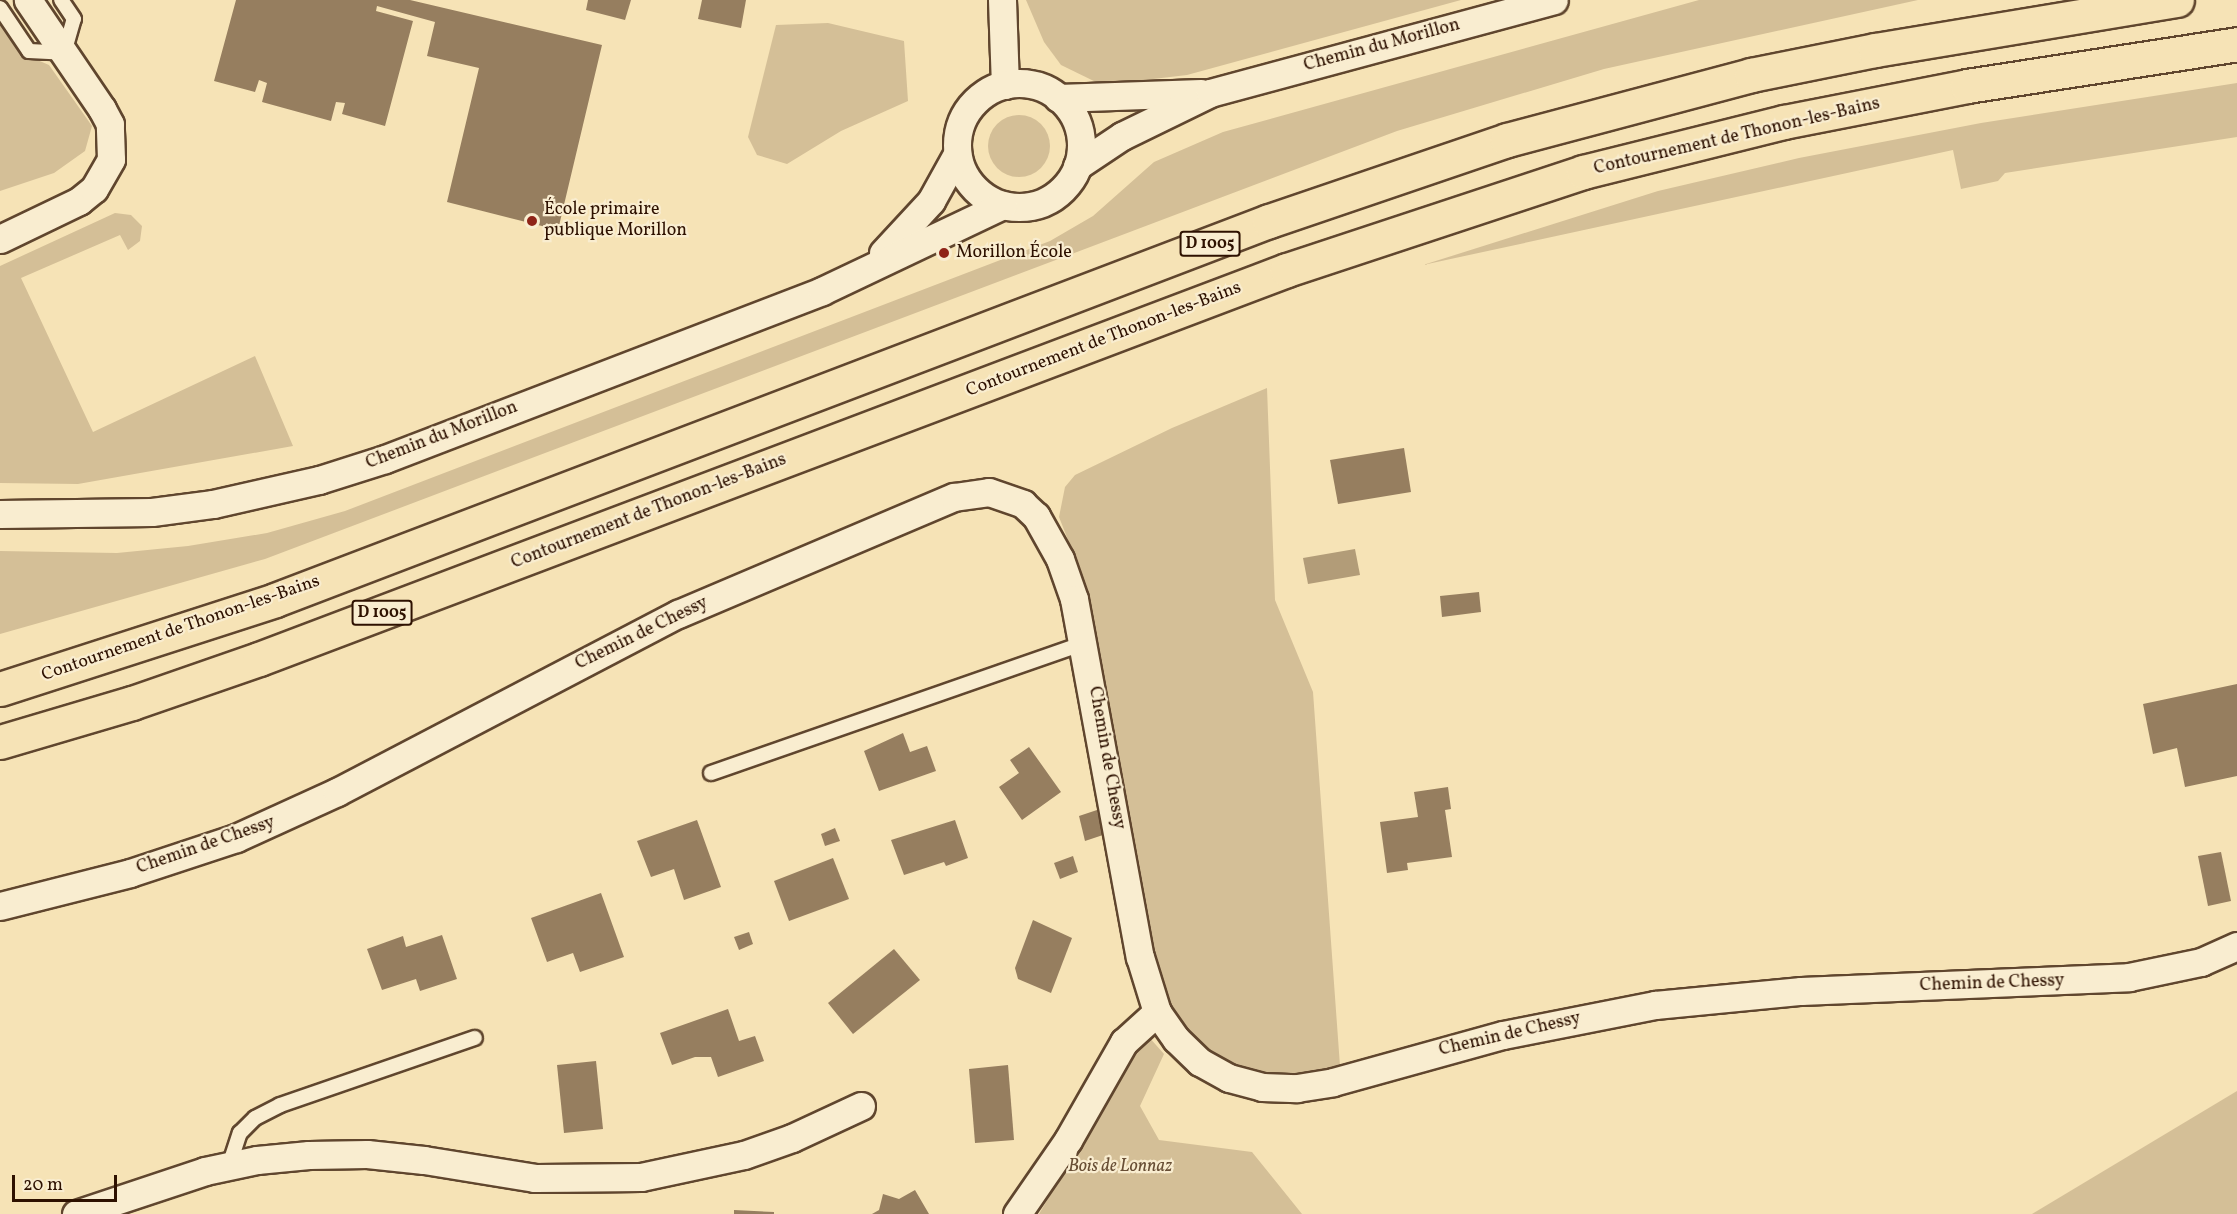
<!DOCTYPE html>
<html>
<head>
<meta charset="utf-8">
<style>
	body { margin:0 }
	#map { position:relative; width:2237px; height:1214px; overflow:hidden; background:#f6e3b6; font-family:Vollkorn,serif }
	div>[style] { position:absolute }
	[style*='--x'] { left:calc(var(--x)*1px); top:calc(var(--y)*1px); width:calc(var(--w)*1px); rotate:calc(var(--a)*1deg) }
	.green>* { inset:0; background:#d4bf97 }
	.round { border-radius:50% }
	.water>* { inset:0; background:#b29c78 }
	.building>* { inset:0; background:#967e5f }
	.roads { filter:drop-shadow(2px 0 #60462e) drop-shadow(-2px 0 #60462e) drop-shadow(0 2px #60462e) drop-shadow(0 -2px #60462e) }
	.lane>* { height:14px; margin:-7px; padding:0 7px; transform-origin:7px; border-radius:7px; background:#f9edd0 }
	.street>* { height:27px; margin:-13.5px; padding:0 13.5px; transform-origin:13.5px; border-radius:13.5px; background:#f9edd0 }
	.street>.ring { margin:-13.5px; padding:0; box-sizing:content-box; background:none; border:27px solid #f9edd0; border-radius:50% }
	.highway>* { height:33px; margin:-16.5px; padding:0 16.5px; transform-origin:16.5px; border-radius:16.5px; background:#f6e3b6 }
	.dots>* { width:16px; height:16px; translate:-50% -50%; box-sizing:border-box; border:3px solid #f9edd0; border-radius:50% }
	span { translate:-50% -50%; white-space:nowrap; text-align:center; line-height:1.15; -webkit-text-stroke:4.5px #f9edd0; paint-order:stroke }
	.shield-label span { padding:2px 4px; background:#f9edd0; border:2px solid; border-radius:4px; -webkit-text-stroke-width:0 }
	.shield-label { font-size:16px; color:#2e1100; font-weight:700 }
	.street-label { font-size:18px; color:#2e1100 }
	.poi-label { font-size:18px; color:#2e1100 }
	.left { translate:0 -50%; text-align:left }
	.park-label { font-size:18px; color:#684e35; font-style:italic }
	.scale { position:absolute; left:12px; top:1175px; width:105px; height:27px; box-sizing:border-box; border:3px solid #2e1100; border-top:0; padding-left:8px; font-size:18px; line-height:21px; white-space:nowrap; color:#2e1100; -webkit-text-stroke:4px #f9edd0; paint-order:stroke }
</style>
</head>
<body>
<div id="map">
	<div class="green">
		<i style="clip-path:polygon(1026px 0,1461px 0,1187px 75px,1102px 85px,1061px 65px,1044px 42px)"></i>
		<i style="clip-path:polygon(1699px 0,1918px 0,1604px 69px,1397px 131px,265px 559px,0 634px,0 551px,117px 553px,188px 546px,267px 533px,345px 511px,1050px 241px,1093px 216px,1154px 162px,1223px 132px)"></i>
		<i style="clip-path:polygon(0 17px,28px 56px,49px 65px,92px 126px,85px 151px,54px 173px,0 191px)"></i>
		<i style="clip-path:polygon(828px 23px,904px 41px,908px 101px,841px 131px,787px 164px,757px 155px,748px 137px,776px 25px)"></i>
		<i style="clip-path:polygon(2237px 83px,2237px 137px,2005px 173px,1998px 181px,1961px 189px,1953px 150px,1423px 265px,1658px 191px,1799px 158px,1981px 123px)"></i>
		<i class="round" style="left:988px;top:115px;width:62px;height:62px"></i>
		<i style="clip-path:polygon(115px 213px,131px 215px,142px 226px,140px 241px,128px 250px,120px 235px,21px 278px,93px 432px,255px 356px,293px 446px,78px 484px,0 483px,0 266px)"></i>
		<i style="clip-path:polygon(1267px 388px,1275px 600px,1313px 692px,1340px 1066px,1304px 1074px,1271px 1074px,1239px 1068px,1210px 1052px,1189px 1033px,1161px 987px,1093px 621px,1081px 573px,1059px 517px,1065px 487px,1075px 475px,1172px 428px)"></i>
		<i style="clip-path:polygon(1148px 1036px,1164px 1054px,1140px 1106px,1159px 1140px,1252px 1152px,1302px 1214px,1039px 1214px,1088px 1131px,1120px 1066px)"></i>
		<i style="clip-path:polygon(2237px 1091px,2237px 1214px,2032px 1214px)"></i>
	</div>
	<div class="water">
		<i style="clip-path:polygon(1355px 549px,1360px 575px,1308px 584px,1303px 558px)"></i>
	</div>
	<div class="building">
		<i style="clip-path:polygon(236px 0,410px 0,602px 45px,558px 230px,447px 202px,479px 68px,427px 56px,435px 22px,377px 6px,376px 11px,413px 21px,385px 126px,342px 114px,345px 103px,336px 102px,331px 121px,262px 102px,267px 83px,259px 80px,255px 92px,214px 81px)"></i>
		<i style="clip-path:polygon(588px 0,631px 0,625px 20px,586px 10px)"></i>
		<i style="clip-path:polygon(702px 0,746px 0,741px 28px,698px 19px)"></i>
		<i style="clip-path:polygon(1404px 448px,1411px 492px,1338px 504px,1330px 460px)"></i>
		<i style="clip-path:polygon(1479px 592px,1481px 612px,1442px 617px,1440px 596px)"></i>
		<i style="clip-path:polygon(2237px 684px,2237px 776px,2185px 787px,2177px 748px,2153px 754px,2143px 704px)"></i>
		<i style="clip-path:polygon(903px 733px,910px 752px,927px 746px,936px 771px,879px 791px,864px 751px)"></i>
		<i style="clip-path:polygon(1029px 747px,1061px 792px,1022px 820px,999px 787px,1019px 773px,1010px 760px)"></i>
		<i style="clip-path:polygon(1448px 787px,1451px 809px,1445px 810px,1452px 857px,1407px 863px,1408px 870px,1387px 873px,1380px 822px,1418px 817px,1414px 792px)"></i>
		<i style="clip-path:polygon(1097px 810px,1103px 835px,1085px 841px,1079px 816px)"></i>
		<i style="clip-path:polygon(697px 820px,721px 887px,684px 900px,674px 869px,651px 877px,637px 841px)"></i>
		<i style="clip-path:polygon(955px 820px,968px 858px,946px 866px,944px 862px,904px 875px,891px 840px)"></i>
		<i style="clip-path:polygon(835px 828px,840px 841px,825px 846px,821px 834px)"></i>
		<i style="clip-path:polygon(2221px 852px,2231px 901px,2208px 906px,2198px 856px)"></i>
		<i style="clip-path:polygon(1073px 856px,1078px 872px,1060px 879px,1054px 863px)"></i>
		<i style="clip-path:polygon(833px 858px,849px 899px,789px 921px,774px 881px)"></i>
		<i style="clip-path:polygon(601px 893px,624px 957px,580px 972px,573px 953px,547px 962px,531px 918px)"></i>
		<i style="clip-path:polygon(1033px 920px,1072px 938px,1051px 993px,1018px 979px,1015px 968px)"></i>
		<i style="clip-path:polygon(749px 932px,753px 944px,739px 950px,734px 937px)"></i>
		<i style="clip-path:polygon(442px 935px,457px 979px,420px 991px,416px 979px,382px 990px,367px 949px,403px 936px,406px 947px)"></i>
		<i style="clip-path:polygon(894px 949px,920px 980px,853px 1034px,828px 1003px)"></i>
		<i style="clip-path:polygon(728px 1009px,739px 1041px,755px 1036px,764px 1061px,718px 1077px,711px 1057px,695px 1057px,672px 1065px,660px 1033px)"></i>
		<i style="clip-path:polygon(596px 1061px,603px 1129px,564px 1133px,557px 1065px)"></i>
		<i style="clip-path:polygon(1008px 1065px,1014px 1140px,975px 1143px,969px 1069px)"></i>
		<i style="clip-path:polygon(915px 1190px,929px 1214px,872px 1214px,879px 1210px,883px 1194px,899px 1199px)"></i>
		<i style="clip-path:polygon(734px 1210px,774px 1212px,774px 1214px,734px 1214px)"></i>
	</div>
	<div class="roads">
		<div class="lane">
			<i style="--x:0;--y:8;--w:52;--a:56"></i>
			<i style="--x:29;--y:51;--w:35;--a:3"></i>
			<i style="--x:64;--y:53;--w:35;--a:-74"></i>
			<i style="--x:74;--y:19;--w:23;--a:-124"></i>
			<i style="--x:711;--y:773;--w:395;--a:-19.2"></i>
			<i style="--x:229;--y:1166;--w:35;--a:-72"></i>
			<i style="--x:240;--y:1133;--w:21;--a:-45"></i>
			<i style="--x:255;--y:1118;--w:28;--a:-27"></i>
			<i style="--x:280;--y:1105;--w:206;--a:-19"></i>
		</div>
		<div class="street">
			<i style="--x:1002;--y:0;--w:85;--a:88"></i>
			<i class="ring" style="left:957px;top:83px;width:97px;height:97px"></i>
			<i style="--x:1058;--y:98;--w:143;--a:-2"></i>
			<i style="--x:1077;--y:166;--w:54;--a:-33.7"></i>
			<i style="--x:1122;--y:136;--w:98;--a:-26"></i>
			<i style="--x:1210;--y:93;--w:356;--a:-15.1"></i>
			<i style="--x:0;--y:239;--w:88;--a:-25.7"></i>
			<i style="--x:79;--y:201;--w:19;--a:-39"></i>
			<i style="--x:94;--y:189;--w:34;--a:-60"></i>
			<i style="--x:111;--y:159;--w:35;--a:-92"></i>
			<i style="--x:110;--y:124;--w:17;--a:-118"></i>
			<i style="--x:102;--y:109;--w:132;--a:-124.2"></i>
			<i style="--x:883;--y:253;--w:71;--a:-47.3"></i>
			<i style="--x:931;--y:201;--w:54;--a:-61"></i>
			<i style="--x:0;--y:514;--w:152;--a:-0.8"></i>
			<i style="--x:152;--y:512;--w:62;--a:-7.5"></i>
			<i style="--x:213;--y:504;--w:109;--a:-12.8"></i>
			<i style="--x:319;--y:480;--w:69;--a:-17.7"></i>
			<i style="--x:385;--y:459;--w:468;--a:-21"></i>
			<i style="--x:822;--y:291;--w:200;--a:-25.4"></i>
			<i style="--x:0;--y:906;--w:134;--a:-14.2"></i>
			<i style="--x:130;--y:873;--w:112;--a:-18.3"></i>
			<i style="--x:236;--y:838;--w:111;--a:-24.5"></i>
			<i style="--x:337;--y:792;--w:385;--a:-27.6"></i>
			<i style="--x:678;--y:614;--w:300;--a:-23"></i>
			<i style="--x:954;--y:497;--w:35;--a:-8"></i>
			<i style="--x:989;--y:492;--w:36;--a:19"></i>
			<i style="--x:1023;--y:504;--w:18;--a:43"></i>
			<i style="--x:1036;--y:516;--w:49;--a:60.8"></i>
			<i style="--x:1060;--y:559;--w:42;--a:70.7"></i>
			<i style="--x:1074;--y:599;--w:364;--a:79.6"></i>
			<i style="--x:1140;--y:957;--w:58;--a:72.8"></i>
			<i style="--x:1157;--y:1012;--w:33;--a:55"></i>
			<i style="--x:1176;--y:1039;--w:33;--a:44"></i>
			<i style="--x:1200;--y:1062;--w:33;--a:29"></i>
			<i style="--x:1229;--y:1078;--w:34;--a:15"></i>
			<i style="--x:1262;--y:1087;--w:35;--a:2"></i>
			<i style="--x:1297;--y:1088;--w:36;--a:-9"></i>
			<i style="--x:1333;--y:1082;--w:176;--a:-15.5"></i>
			<i style="--x:1503;--y:1035;--w:155;--a:-11.2"></i>
			<i style="--x:1655;--y:1005;--w:147;--a:-5.5"></i>
			<i style="--x:1801;--y:991;--w:328;--a:-2.4"></i>
			<i style="--x:2129;--y:977;--w:74;--a:-11.8"></i>
			<i style="--x:2201;--y:962;--w:39;--a:-24"></i>
			<i style="--x:76;--y:1214;--w:136;--a:-18.4"></i>
			<i style="--x:205;--y:1171;--w:53;--a:-11.9"></i>
			<i style="--x:257;--y:1160;--w:52;--a:-5.5"></i>
			<i style="--x:309;--y:1155;--w:58;--a:-1"></i>
			<i style="--x:367;--y:1154;--w:57;--a:6"></i>
			<i style="--x:424;--y:1160;--w:112;--a:9.2"></i>
			<i style="--x:535;--y:1178;--w:106;--a:-0.5"></i>
			<i style="--x:641;--y:1177;--w:105;--a:-12.1"></i>
			<i style="--x:744;--y:1155;--w:51;--a:-19.5"></i>
			<i style="--x:792;--y:1138;--w:76;--a:-24.9"></i>
			<i style="--x:1017;--y:1214;--w:90;--a:-55.4"></i>
			<i style="--x:1068;--y:1140;--w:113;--a:-60.3"></i>
			<i style="--x:1124;--y:1042;--w:45;--a:-42.3"></i>
		</div>
		<div class="highway">
			<i style="--x:0;--y:689;--w:289;--a:-17.9"></i>
			<i style="--x:275;--y:600;--w:1064;--a:-20.87"></i>
			<i style="--x:1269;--y:221;--w:251;--a:-18.8"></i>
			<i style="--x:1507;--y:140;--w:253;--a:-14.9"></i>
			<i style="--x:1751;--y:75;--w:126;--a:-11.4"></i>
			<i style="--x:1875;--y:50;--w:306;--a:-9.4"></i>
			<i style="--x:0;--y:742;--w:138;--a:-16.5"></i>
			<i style="--x:132;--y:703;--w:134;--a:-19.1"></i>
			<i style="--x:259;--y:659;--w:1099;--a:-20.73"></i>
			<i style="--x:1287;--y:270;--w:312;--a:-18.3"></i>
			<i style="--x:1583;--y:172;--w:207;--a:-14"></i>
			<i style="--x:1784;--y:122;--w:187;--a:-11.1"></i>
			<i style="--x:1967;--y:86;--w:273;--a:-8.8"></i>
		</div>
	</div>
	<div class="dots">
		<i style="left:532px;top:221px;background:#8f2418"></i>
		<i style="left:944px;top:253px;background:#8f2418"></i>
	</div>
	<div class="shield-label">
		<span style="left:1210px;top:244px">D 1005</span>
		<span style="left:382px;top:613px">D 1005</span>
	</div>
	<div class="street-label">
		<span style="left:1382px;top:46px;rotate:-15deg">Chemin du Morillon</span>
		<span style="left:1737px;top:137px;rotate:-13deg">Contournement de Thonon-les-Bains</span>
		<span style="left:1104px;top:340px;rotate:-21deg">Contournement de Thonon-les-Bains</span>
		<span style="left:442px;top:436px;rotate:-21deg">Chemin du Morillon</span>
		<span style="left:649px;top:512px;rotate:-21deg">Contournement de Thonon-les-Bains</span>
		<span style="left:181px;top:629px;rotate:-19deg">Contournement de Thonon-les-Bains</span>
		<span style="left:642px;top:634px;rotate:-26deg">Chemin de Chessy</span>
		<span style="left:1106px;top:758px;rotate:80deg">Chemin de Chessy</span>
		<span style="left:206px;top:846px;rotate:-19deg">Chemin de Chessy</span>
		<span style="left:1992px;top:984px;rotate:-2deg">Chemin de Chessy</span>
		<span style="left:1510px;top:1035px;rotate:-13deg">Chemin de Chessy</span>
	</div>
	<div class="poi-label">
		<span class="left" style="left:544px;top:221px">École primaire<br>publique Morillon</span>
		<span class="left" style="left:956px;top:253px">Morillon École</span>
	</div>
	<div class="park-label">
		<span style="left:1120px;top:1167px">Bois de Lonnaz</span>
	</div>
	<div class="scale">20 m</div>
</div>
</body>
</html>
